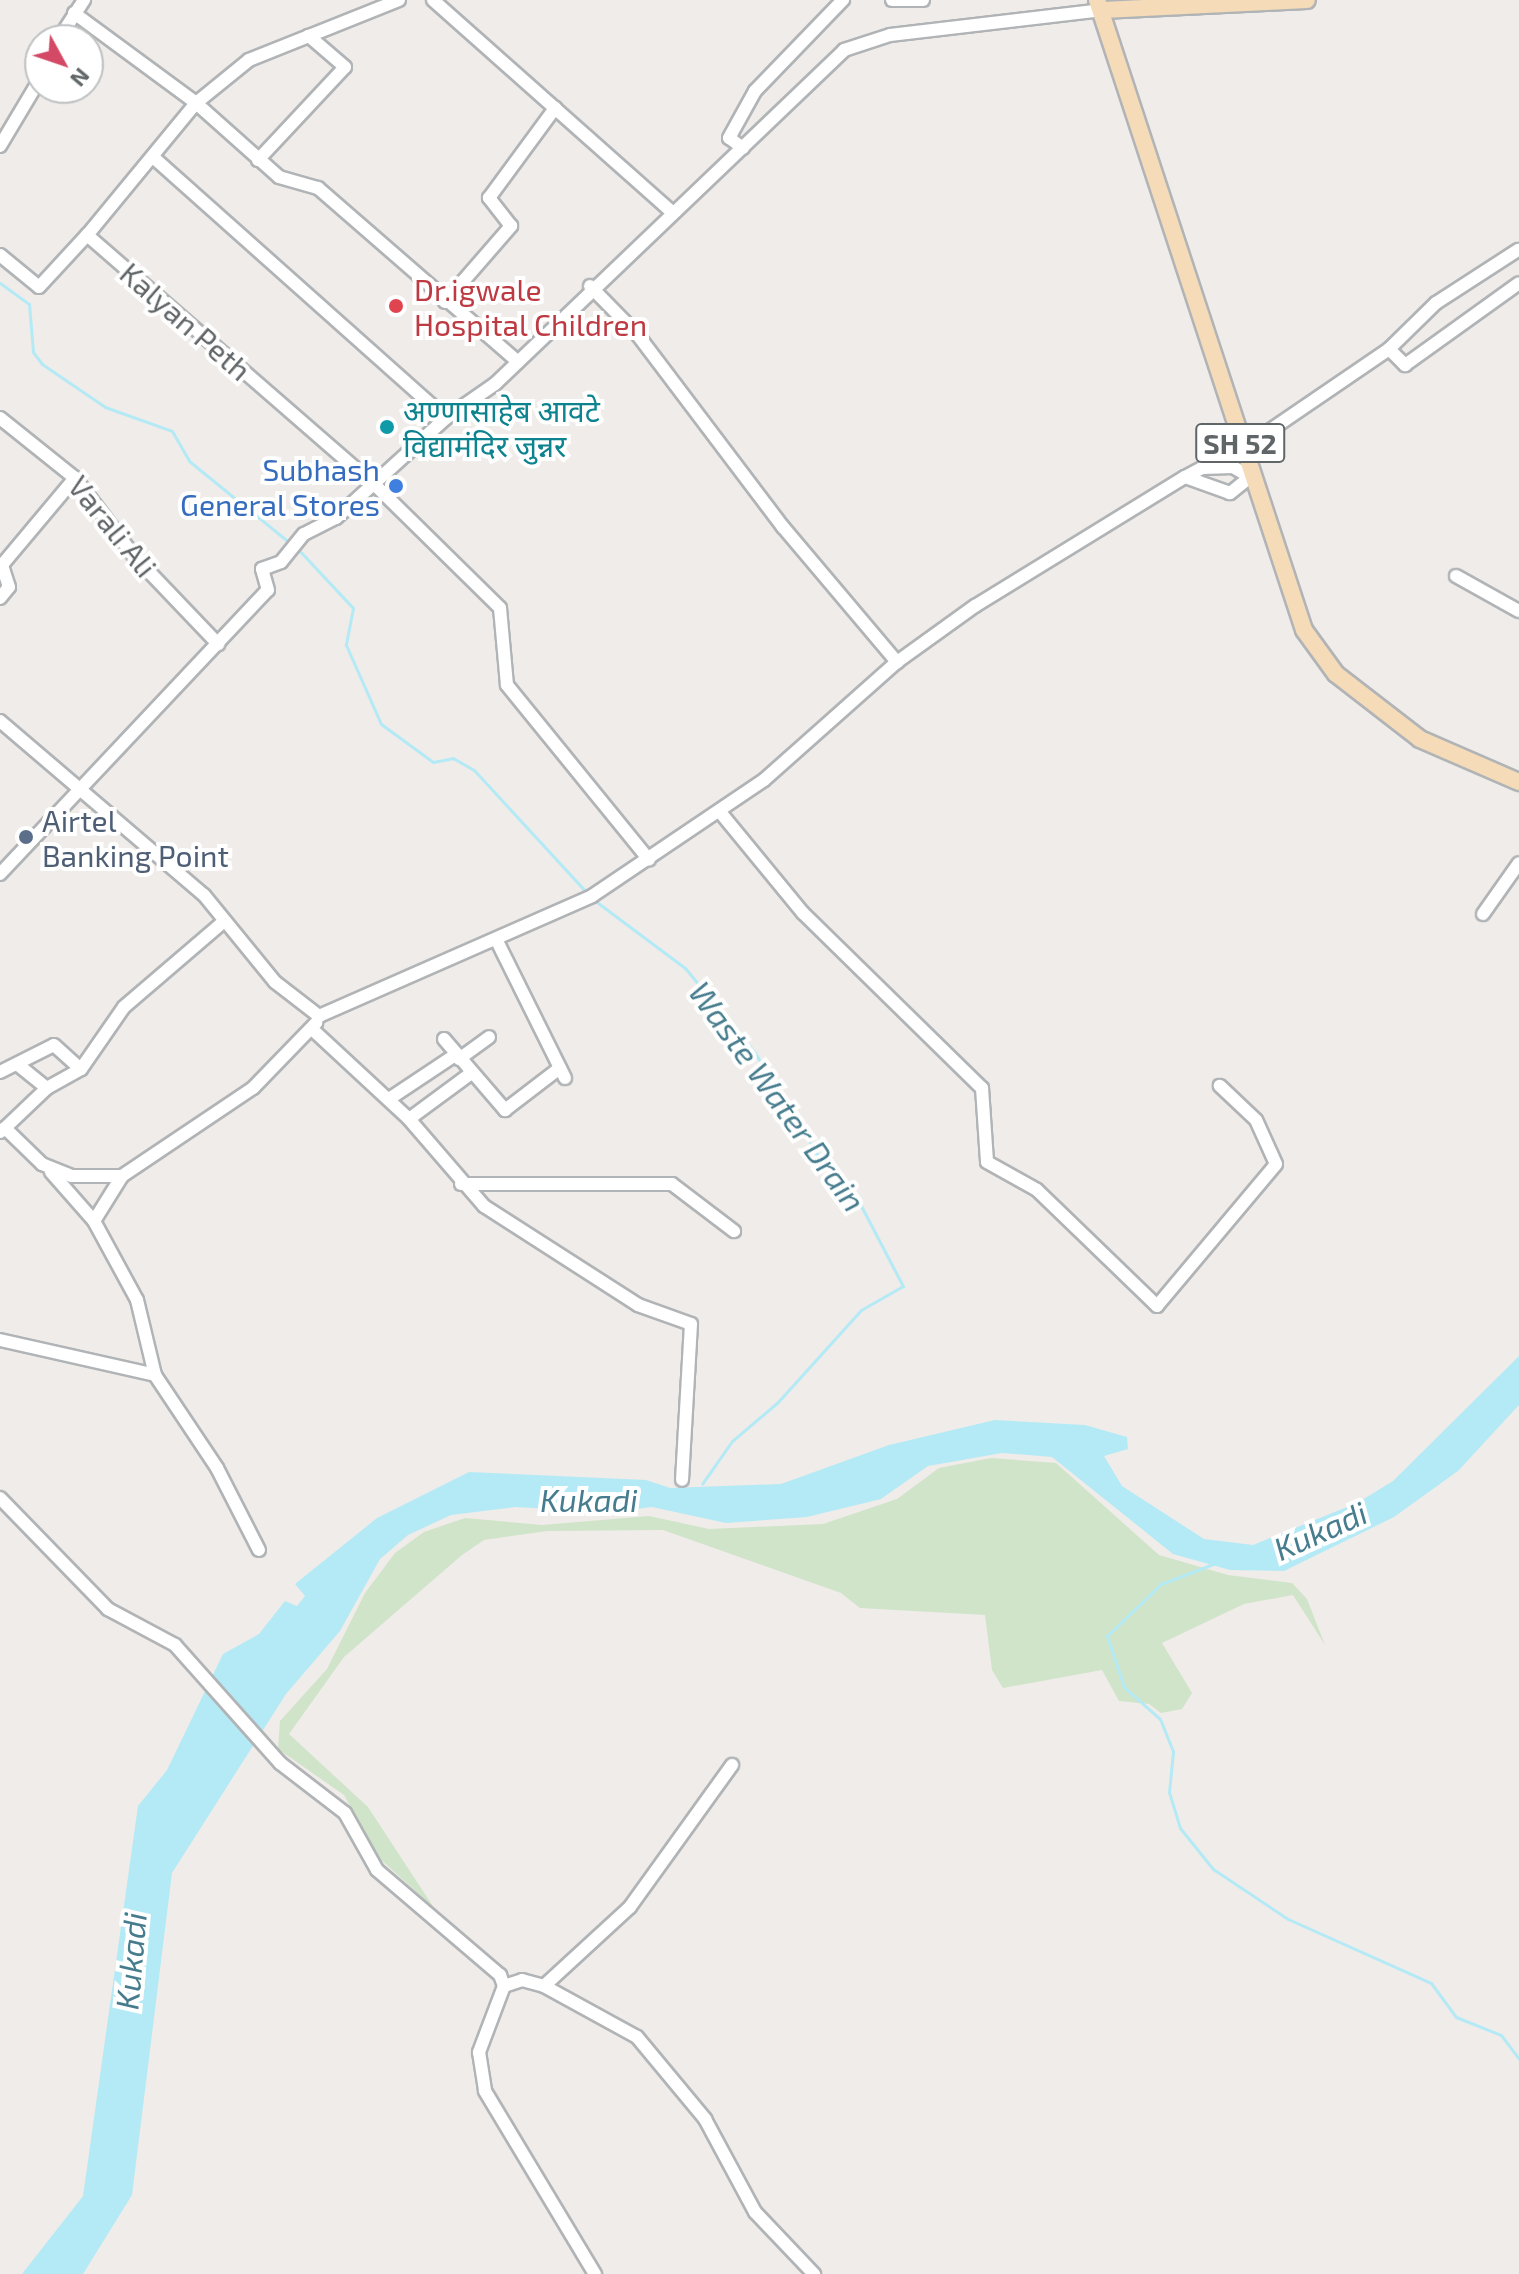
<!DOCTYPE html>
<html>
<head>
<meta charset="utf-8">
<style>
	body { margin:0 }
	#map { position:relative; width:1519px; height:2274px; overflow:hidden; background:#f0ece9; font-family:"Exo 2","Noto Sans Devanagari",sans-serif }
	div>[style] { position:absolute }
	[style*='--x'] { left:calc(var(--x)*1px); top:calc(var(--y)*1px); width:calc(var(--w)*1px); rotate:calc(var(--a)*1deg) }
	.green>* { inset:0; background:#d0e4c9 }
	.water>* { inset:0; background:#b4eaf5 }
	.stream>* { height:3px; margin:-1.5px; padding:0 1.5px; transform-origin:1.5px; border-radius:1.5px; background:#b4eaf5 }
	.roads { filter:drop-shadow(2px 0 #b1b4b6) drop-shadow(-2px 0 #b1b4b6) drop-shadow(0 2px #b1b4b6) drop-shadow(0 -2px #b1b4b6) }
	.minor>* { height:12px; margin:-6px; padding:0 6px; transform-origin:6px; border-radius:6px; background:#fff }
	.major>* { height:16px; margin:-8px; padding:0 8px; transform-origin:8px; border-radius:8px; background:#f5dbb8 }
	.dots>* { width:22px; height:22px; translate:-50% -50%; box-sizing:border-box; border:4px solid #fff; border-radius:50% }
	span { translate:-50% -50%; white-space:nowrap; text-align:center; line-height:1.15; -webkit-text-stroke:8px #fff; paint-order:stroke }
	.shield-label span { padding:2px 6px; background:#fff; border:2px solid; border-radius:6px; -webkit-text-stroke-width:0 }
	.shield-label { font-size:28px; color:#606567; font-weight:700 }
	.health-label { font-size:30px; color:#be3a42 }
	.left { translate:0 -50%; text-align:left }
	.street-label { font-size:30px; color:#606567 }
	.culture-label { font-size:30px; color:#0d838f }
	.shop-label { font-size:30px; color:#366cbe }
	.right { translate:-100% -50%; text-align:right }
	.service-label { font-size:30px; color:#4e5e75 }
	.water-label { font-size:32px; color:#467c8d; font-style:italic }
	.north { position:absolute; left:24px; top:24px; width:80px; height:80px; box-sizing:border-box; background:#fff; border:2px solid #bfc1c2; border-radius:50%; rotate:130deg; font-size:22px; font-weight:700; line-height:32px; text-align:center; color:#606567 }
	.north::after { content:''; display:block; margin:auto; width:28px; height:36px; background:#d44a66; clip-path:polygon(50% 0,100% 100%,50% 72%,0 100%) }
</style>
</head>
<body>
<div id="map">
	<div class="green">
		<i style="clip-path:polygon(991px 1458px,1056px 1463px,1159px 1555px,1228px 1575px,1292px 1583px,1307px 1599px,1325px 1645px,1293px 1595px,1244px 1604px,1162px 1643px,1192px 1693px,1182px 1709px,1161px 1713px,1149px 1704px,1119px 1701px,1102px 1670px,1003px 1688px,992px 1670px,985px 1615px,860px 1608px,841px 1593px,663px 1530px,547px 1531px,484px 1540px,462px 1555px,344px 1657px,289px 1734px,368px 1807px,434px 1908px,378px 1857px,344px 1795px,278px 1749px,280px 1721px,327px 1669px,365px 1593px,395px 1553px,424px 1532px,465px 1518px,542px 1525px,649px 1516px,709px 1529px,823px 1524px,897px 1499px,939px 1468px)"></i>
	</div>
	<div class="water">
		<i style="clip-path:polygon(1519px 1356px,1519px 1405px,1458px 1471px,1394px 1517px,1284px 1571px,1230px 1570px,1173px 1554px,1052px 1457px,1002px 1453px,928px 1466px,881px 1499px,807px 1517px,726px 1523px,652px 1507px,614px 1512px,515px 1507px,451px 1515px,408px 1535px,380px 1559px,340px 1631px,286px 1694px,172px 1873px,132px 2195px,83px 2274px,22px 2274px,83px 2196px,138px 1806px,167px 1770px,223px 1654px,259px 1634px,285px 1601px,297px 1606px,305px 1596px,295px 1584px,377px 1518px,469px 1472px,646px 1480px,670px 1488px,781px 1484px,889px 1445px,995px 1420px,1085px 1425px,1127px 1437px,1128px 1449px,1104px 1456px,1122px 1486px,1204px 1539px,1253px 1545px,1357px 1503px,1393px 1481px)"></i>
	</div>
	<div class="stream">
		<i style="--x:0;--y:283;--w:36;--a:36"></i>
		<i style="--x:29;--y:304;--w:48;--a:85.2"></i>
		<i style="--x:33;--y:352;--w:15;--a:53"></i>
		<i style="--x:42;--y:364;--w:76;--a:34.3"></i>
		<i style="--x:105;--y:407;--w:71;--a:19.7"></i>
		<i style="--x:172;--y:431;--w:34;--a:60"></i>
		<i style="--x:189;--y:461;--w:130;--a:39.1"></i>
		<i style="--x:296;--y:547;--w:83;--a:46.9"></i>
		<i style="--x:353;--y:608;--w:38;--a:101"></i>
		<i style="--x:346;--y:645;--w:86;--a:66.1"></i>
		<i style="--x:381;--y:724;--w:64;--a:36.2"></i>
		<i style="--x:433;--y:762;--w:20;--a:-11"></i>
		<i style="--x:453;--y:758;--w:24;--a:30"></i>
		<i style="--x:474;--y:770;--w:170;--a:47.4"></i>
		<i style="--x:594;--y:900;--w:114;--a:36.8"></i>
		<i style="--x:685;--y:968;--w:110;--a:50.5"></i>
		<i style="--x:755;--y:1053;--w:119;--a:58.5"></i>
		<i style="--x:817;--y:1154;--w:64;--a:48.8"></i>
		<i style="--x:859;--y:1202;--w:95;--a:62.4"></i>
		<i style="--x:903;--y:1286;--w:48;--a:150.3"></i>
		<i style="--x:861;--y:1310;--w:124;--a:132.1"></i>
		<i style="--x:778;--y:1402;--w:60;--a:139.7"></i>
		<i style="--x:732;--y:1441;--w:52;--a:124.9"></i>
		<i style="--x:1213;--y:1564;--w:56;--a:159"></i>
		<i style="--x:1161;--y:1584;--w:75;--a:136.1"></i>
		<i style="--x:1107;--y:1636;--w:54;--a:71.6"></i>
		<i style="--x:1124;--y:1687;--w:48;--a:41.6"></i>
		<i style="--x:1160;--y:1719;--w:35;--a:68"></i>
		<i style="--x:1173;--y:1752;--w:40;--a:95.7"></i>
		<i style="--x:1169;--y:1792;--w:38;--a:73"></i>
		<i style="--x:1180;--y:1828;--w:53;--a:51.2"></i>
		<i style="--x:1213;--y:1869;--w:90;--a:33.7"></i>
		<i style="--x:1288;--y:1919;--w:157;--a:24.1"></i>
		<i style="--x:1431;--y:1983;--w:42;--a:53.7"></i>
		<i style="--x:1456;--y:2017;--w:48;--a:21.8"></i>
		<i style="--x:1501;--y:2035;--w:30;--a:53"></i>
	</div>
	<div class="roads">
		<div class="minor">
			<i style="--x:399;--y:0;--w:162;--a:158.2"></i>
			<i style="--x:249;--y:60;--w:68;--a:140.9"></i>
			<i style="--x:196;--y:103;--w:111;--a:41.7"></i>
			<i style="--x:279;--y:177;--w:41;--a:15.8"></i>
			<i style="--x:318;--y:188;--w:265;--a:41"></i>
			<i style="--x:433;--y:0;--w:321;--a:41.6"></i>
			<i style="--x:892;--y:0;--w:31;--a:0"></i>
			<i style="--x:74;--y:13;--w:152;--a:36.4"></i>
			<i style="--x:196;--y:103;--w:171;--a:129.5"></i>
			<i style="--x:58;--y:40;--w:48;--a:-57"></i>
			<i style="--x:0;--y:146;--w:78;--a:-59.2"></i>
			<i style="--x:743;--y:148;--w:17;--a:-144"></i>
			<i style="--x:729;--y:138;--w:54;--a:-61"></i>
			<i style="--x:755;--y:91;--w:127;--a:-46"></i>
			<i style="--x:153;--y:157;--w:392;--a:41.7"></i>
			<i style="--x:258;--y:160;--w:127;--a:-46.9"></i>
			<i style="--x:345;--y:67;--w:48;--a:-139.3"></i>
			<i style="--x:0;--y:255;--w:50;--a:39.4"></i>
			<i style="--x:39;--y:287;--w:71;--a:-47.3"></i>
			<i style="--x:87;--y:235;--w:383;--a:41"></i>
			<i style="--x:376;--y:486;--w:174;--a:44.5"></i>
			<i style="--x:500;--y:608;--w:77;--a:84.8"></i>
			<i style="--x:507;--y:685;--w:225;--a:50.9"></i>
			<i style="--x:590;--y:286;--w:67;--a:45.6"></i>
			<i style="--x:637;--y:334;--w:242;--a:52.9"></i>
			<i style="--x:783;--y:527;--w:177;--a:49.8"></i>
			<i style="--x:445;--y:302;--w:101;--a:-49"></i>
			<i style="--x:511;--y:226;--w:36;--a:-128"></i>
			<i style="--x:489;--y:198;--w:112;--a:-53.7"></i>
			<i style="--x:1389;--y:349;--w:66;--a:-44.4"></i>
			<i style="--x:1436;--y:303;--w:98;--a:-32.9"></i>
			<i style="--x:0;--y:418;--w:96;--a:38.7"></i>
			<i style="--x:75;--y:478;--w:98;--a:52.9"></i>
			<i style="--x:134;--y:556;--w:122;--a:46.3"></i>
			<i style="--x:1239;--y:439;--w:31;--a:-15"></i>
			<i style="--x:1269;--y:431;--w:145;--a:-34.3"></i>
			<i style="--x:1389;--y:349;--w:23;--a:45"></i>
			<i style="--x:1405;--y:365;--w:140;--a:-35.7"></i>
			<i style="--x:1456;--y:576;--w:72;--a:29.1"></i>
			<i style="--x:0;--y:598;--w:14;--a:-51"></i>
			<i style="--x:9;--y:587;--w:23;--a:-108"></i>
			<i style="--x:2;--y:565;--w:114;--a:-50"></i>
			<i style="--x:0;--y:721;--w:268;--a:40.5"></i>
			<i style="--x:204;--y:895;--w:112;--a:50.8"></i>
			<i style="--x:275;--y:982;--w:56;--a:37.7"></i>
			<i style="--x:319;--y:1016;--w:298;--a:-23.7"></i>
			<i style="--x:592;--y:896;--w:207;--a:-34"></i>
			<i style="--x:764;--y:780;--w:178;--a:-41.6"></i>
			<i style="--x:897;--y:662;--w:96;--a:-35.7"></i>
			<i style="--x:975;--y:606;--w:246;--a:-31.6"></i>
			<i style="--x:1185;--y:477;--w:19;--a:-28"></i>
			<i style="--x:1202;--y:468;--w:31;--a:-2"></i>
			<i style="--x:1233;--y:467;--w:20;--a:30"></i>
			<i style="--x:1250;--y:477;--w:26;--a:141"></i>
			<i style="--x:1230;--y:493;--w:48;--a:-160.4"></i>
			<i style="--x:720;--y:812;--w:131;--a:50.6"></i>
			<i style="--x:803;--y:913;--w:250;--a:44.4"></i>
			<i style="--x:982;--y:1088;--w:74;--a:86.1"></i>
			<i style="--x:987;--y:1162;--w:57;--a:29.2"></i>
			<i style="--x:1037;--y:1190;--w:167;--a:44"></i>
			<i style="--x:1157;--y:1306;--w:185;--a:-50"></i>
			<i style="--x:1276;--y:1164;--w:48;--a:-114.4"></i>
			<i style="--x:1256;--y:1120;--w:50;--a:-136.6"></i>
			<i style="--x:0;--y:874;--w:390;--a:-46.7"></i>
			<i style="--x:268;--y:590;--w:22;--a:-106"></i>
			<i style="--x:262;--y:569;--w:20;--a:-20"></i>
			<i style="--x:281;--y:562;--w:36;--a:-51"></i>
			<i style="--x:304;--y:534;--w:36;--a:-27"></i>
			<i style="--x:336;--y:518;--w:149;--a:-42.3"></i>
			<i style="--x:446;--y:418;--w:60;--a:-34.8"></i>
			<i style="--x:495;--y:384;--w:483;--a:-43.7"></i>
			<i style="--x:844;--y:50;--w:48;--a:-18.1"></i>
			<i style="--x:890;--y:35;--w:214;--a:-6.7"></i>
			<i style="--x:1483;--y:914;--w:62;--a:-54.8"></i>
			<i style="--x:497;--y:941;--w:153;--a:63.6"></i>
			<i style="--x:313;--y:1030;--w:131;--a:42.8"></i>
			<i style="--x:409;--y:1119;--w:115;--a:49.2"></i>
			<i style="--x:484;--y:1206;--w:183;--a:32.7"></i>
			<i style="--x:638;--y:1305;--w:56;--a:19.7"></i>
			<i style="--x:691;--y:1324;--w:156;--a:93.3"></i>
			<i style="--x:444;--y:1039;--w:94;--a:49.3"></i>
			<i style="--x:505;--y:1110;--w:69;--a:-37.4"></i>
			<i style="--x:459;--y:1059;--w:37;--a:-36"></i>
			<i style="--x:17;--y:1064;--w:38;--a:39"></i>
			<i style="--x:81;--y:1069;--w:75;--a:-55.3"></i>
			<i style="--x:124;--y:1007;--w:130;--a:-40.6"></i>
			<i style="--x:0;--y:1072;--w:60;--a:-26.6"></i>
			<i style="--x:54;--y:1045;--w:36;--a:42"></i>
			<i style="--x:81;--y:1069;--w:39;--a:151"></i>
			<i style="--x:47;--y:1088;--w:58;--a:136.4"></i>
			<i style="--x:389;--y:1099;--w:79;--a:-33.7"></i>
			<i style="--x:409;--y:1119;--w:76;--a:-36.4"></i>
			<i style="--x:0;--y:1132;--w:6;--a:-39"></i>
			<i style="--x:5;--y:1128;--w:52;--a:44.2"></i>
			<i style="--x:42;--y:1164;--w:31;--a:22"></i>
			<i style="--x:71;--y:1176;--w:51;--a:0"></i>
			<i style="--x:122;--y:1176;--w:158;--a:-33.9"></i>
			<i style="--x:253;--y:1088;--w:91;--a:-45.9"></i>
			<i style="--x:51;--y:1172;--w:65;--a:48.7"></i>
			<i style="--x:461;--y:1184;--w:211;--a:0"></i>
			<i style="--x:672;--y:1184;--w:78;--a:37.2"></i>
			<i style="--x:0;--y:1340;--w:159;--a:12.7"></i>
			<i style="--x:155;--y:1375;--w:77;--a:-103.5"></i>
			<i style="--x:137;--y:1300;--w:90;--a:-118.6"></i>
			<i style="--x:94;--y:1221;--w:53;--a:-58.1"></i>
			<i style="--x:155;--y:1375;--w:112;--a:56.3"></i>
			<i style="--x:217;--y:1468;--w:92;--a:62.9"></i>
			<i style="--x:0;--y:1498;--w:155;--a:45.8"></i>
			<i style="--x:108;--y:1609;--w:76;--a:28.2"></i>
			<i style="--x:175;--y:1645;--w:158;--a:48.3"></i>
			<i style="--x:280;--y:1763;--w:82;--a:37.6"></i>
			<i style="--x:345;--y:1813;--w:65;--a:60.7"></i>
			<i style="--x:377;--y:1870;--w:162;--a:40.5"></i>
			<i style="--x:500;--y:1975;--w:12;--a:70"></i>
			<i style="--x:504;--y:1986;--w:71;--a:110.7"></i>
			<i style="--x:479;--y:2052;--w:39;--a:81"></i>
			<i style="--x:485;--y:2091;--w:214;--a:59"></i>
			<i style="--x:504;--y:1986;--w:19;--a:-18"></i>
			<i style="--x:522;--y:1980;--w:23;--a:15"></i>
			<i style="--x:544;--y:1986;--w:106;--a:28.7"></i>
			<i style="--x:637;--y:2037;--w:107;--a:50.3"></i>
			<i style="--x:705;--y:2119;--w:106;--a:61.7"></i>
			<i style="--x:755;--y:2212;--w:86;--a:46.4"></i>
			<i style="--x:544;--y:1986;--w:117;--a:-42.6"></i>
			<i style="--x:630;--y:1907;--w:175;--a:-54.3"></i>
		</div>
		<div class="major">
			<i style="--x:1097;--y:0;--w:663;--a:71.81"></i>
			<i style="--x:1304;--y:630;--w:54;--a:54"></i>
			<i style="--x:1336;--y:674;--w:106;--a:37.7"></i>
			<i style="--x:1420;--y:739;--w:108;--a:23.5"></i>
			<i style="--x:1103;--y:10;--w:204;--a:-2.8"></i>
		</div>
	</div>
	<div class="dots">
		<i style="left:396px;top:306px;background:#e0444e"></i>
		<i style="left:387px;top:427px;background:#0f9aa8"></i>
		<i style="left:396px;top:486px;background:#3f7fe0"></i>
		<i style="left:26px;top:837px;background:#5c6f8a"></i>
	</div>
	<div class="shield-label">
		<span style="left:1240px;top:443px">SH 52</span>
	</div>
	<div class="health-label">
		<span class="left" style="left:414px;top:306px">Dr.igwale<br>Hospital Children</span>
	</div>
	<div class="street-label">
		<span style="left:186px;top:321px;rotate:41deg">Kalyan Peth</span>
		<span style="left:113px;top:526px;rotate:51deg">Varali Ali</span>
	</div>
	<div class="culture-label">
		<span class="left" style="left:403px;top:427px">अण्णासाहेब आवटे<br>विद्यामंदिर जुन्नर</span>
	</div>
	<div class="shop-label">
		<span class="right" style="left:380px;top:486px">Subhash<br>General Stores</span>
	</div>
	<div class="service-label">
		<span class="left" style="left:42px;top:837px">Airtel<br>Banking Point</span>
	</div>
	<div class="water-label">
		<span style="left:778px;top:1096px;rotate:54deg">Waste Water Drain</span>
		<span style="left:589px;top:1499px">Kukadi</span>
		<span style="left:1320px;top:1530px;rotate:-24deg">Kukadi</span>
		<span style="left:130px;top:1961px;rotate:-85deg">Kukadi</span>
	</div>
	<div class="north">N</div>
</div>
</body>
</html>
